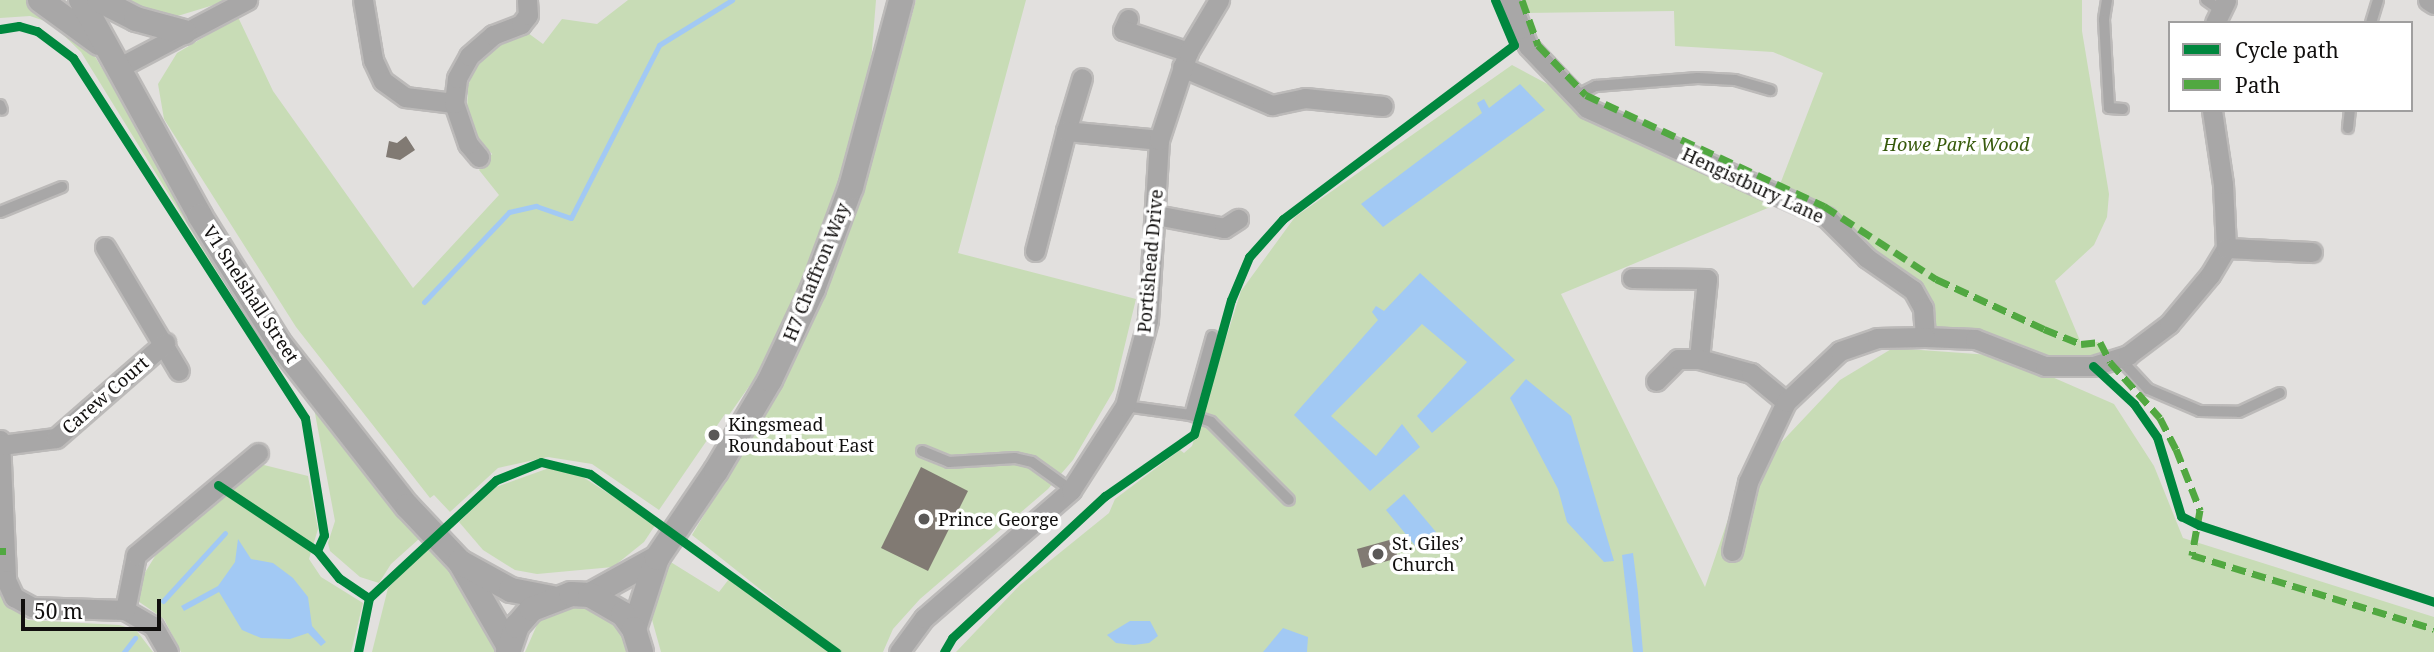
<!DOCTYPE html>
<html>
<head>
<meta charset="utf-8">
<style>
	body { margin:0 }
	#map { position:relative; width:2434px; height:652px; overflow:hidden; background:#e2e0de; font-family:"Noto Serif",serif }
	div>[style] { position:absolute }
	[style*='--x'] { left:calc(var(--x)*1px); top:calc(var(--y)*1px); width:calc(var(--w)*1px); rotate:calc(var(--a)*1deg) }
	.green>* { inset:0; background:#c8dcb6 }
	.water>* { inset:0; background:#a2c9f4 }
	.stream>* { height:5px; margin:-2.5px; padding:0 2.5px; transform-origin:2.5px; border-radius:2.5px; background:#a2c9f4 }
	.building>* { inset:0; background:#817a73 }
	.roads { filter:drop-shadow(2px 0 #bcbab9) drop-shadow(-2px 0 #bcbab9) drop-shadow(0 2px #bcbab9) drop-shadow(0 -2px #bcbab9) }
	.service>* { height:10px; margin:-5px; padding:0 5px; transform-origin:5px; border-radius:5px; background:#a8a7a7 }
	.minor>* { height:19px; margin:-9.5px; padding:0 9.5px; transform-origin:9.5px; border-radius:9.5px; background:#a8a7a7 }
	.tertiary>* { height:24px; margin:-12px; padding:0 12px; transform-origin:12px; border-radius:12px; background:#a8a7a7 }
	.quiet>* { height:7px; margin-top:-3.5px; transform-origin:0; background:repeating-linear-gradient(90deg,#51a841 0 14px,transparent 0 21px) }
	.cycleway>* { height:9px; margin:-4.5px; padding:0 4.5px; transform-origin:4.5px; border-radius:4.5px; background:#00873e }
	.dots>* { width:19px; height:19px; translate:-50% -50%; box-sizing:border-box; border:4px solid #fff; border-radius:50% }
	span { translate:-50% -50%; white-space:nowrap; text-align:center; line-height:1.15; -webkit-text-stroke:7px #fff; paint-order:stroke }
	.park-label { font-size:18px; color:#375a0c; font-style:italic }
	.street-label { font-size:18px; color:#110f0e }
	.poi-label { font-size:18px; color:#110f0e }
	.left { translate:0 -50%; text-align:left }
	.legend { position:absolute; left:2168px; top:21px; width:245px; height:91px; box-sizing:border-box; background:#fff; border:2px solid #a09f9f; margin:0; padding:9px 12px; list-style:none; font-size:21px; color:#110f0e }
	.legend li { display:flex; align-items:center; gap:14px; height:35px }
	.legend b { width:35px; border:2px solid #a09f9f }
	.scale { position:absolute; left:21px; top:599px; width:140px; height:32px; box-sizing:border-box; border:4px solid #110f0e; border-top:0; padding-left:9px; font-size:21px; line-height:24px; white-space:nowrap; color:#110f0e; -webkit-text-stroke:5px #fff; paint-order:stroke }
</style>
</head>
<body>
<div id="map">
	<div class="green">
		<i style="clip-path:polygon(0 0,33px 0,91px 50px,187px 209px,420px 538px,391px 564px,379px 583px,360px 577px,330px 551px,328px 543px,335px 521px,314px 408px,213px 266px,81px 52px,51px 23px,30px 16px,0 18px)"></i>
		<i style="clip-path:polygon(124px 0,230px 0,171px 18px,149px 14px)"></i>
		<i style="clip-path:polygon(628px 0,876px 0,869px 87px,830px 223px,762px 368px,729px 415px,725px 414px,659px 510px,592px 464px,548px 457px,498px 468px,450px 512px,434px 495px,430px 498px,296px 327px,164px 119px,158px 84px,177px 53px,238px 17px,273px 91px,413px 288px,499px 195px,479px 170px,492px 154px,474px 133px,467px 112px,468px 86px,476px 64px,492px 49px,528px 33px,543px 44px,562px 19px,597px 24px)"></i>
		<i style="clip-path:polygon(916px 0,1026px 0,958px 253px,1136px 299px,1114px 390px,1073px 460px,1048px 489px,920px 599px,893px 629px,883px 652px,839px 652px,692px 535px,771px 402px,815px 317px,861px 200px)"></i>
		<i style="clip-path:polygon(1522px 0,2082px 0,2082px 31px,2109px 194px,2107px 217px,2094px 245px,2055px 281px,2081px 343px,2100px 342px,2110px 362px,2045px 366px,1975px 339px,1925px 337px,1913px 290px,1777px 192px,1823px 73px,1773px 52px,1675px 46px,1674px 11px,1525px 13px)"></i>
		<i style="clip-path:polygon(1512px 65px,1775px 205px,1561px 294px,1705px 587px,1739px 487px,1840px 380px,1893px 348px,2004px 356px,2114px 404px,2154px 466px,2183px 538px,2434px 617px,2434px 652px,956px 652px,1020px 585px,1109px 513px,1115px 499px,1180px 450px,1184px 453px,1192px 446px,1241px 291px,1295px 217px)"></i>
		<i style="clip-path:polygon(256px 463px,308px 476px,318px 529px,309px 559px,321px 577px,363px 603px,351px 652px,181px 652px,164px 619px,135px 599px,141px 579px,157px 553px)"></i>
		<i style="clip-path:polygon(549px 468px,572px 470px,656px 524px,644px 542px,613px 567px,537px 574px,515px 570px,483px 550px,459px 522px,496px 487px)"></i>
		<i style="clip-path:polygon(428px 547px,447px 563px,498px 652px,372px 652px,388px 588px)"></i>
		<i style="clip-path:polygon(669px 561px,719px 592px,729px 579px,829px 652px,661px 652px,651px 616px)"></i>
		<i style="clip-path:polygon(0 595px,27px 620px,119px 625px,136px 630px,153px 652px,0 652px)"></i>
		<i style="clip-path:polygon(589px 603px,619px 621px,631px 652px,525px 652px,540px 618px,554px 608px)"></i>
	</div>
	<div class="water">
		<i style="clip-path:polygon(1520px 84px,1545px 110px,1383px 227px,1361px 204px,1482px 113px,1477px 103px,1484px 99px,1489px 108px)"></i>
		<i style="clip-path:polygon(1420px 273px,1515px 360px,1432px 433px,1417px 416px,1467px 362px,1422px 324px,1331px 416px,1376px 456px,1402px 424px,1420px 447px,1370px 491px,1294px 415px,1378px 320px,1372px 312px,1376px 306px,1384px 311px)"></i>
		<i style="clip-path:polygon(1526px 379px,1571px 416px,1614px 561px,1604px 562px,1567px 522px,1558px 489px,1510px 398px)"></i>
		<i style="clip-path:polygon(1404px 494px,1436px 532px,1417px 548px,1386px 510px)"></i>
		<i style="clip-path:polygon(238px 539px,251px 559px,273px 563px,293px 578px,308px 597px,312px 626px,326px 642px,321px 646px,308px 633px,290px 639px,261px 638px,242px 630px,219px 592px,184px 611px,181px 606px,218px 586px,235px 562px)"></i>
		<i style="clip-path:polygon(1633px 553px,1638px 593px,1643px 652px,1633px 652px,1622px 555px)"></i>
		<i style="clip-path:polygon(1130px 621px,1150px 621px,1158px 636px,1149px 643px,1134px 645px,1116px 643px,1107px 635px)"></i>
		<i style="clip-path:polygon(1283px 628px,1308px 637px,1307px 652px,1263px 652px)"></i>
	</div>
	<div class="stream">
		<i style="--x:424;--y:302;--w:124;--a:-46.6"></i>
		<i style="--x:509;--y:212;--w:28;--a:-13"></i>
		<i style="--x:536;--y:206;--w:37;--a:19"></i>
		<i style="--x:571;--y:218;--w:194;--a:-63"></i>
		<i style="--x:659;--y:45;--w:86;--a:-31.7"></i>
		<i style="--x:163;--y:601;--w:92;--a:-47.6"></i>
		<i style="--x:124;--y:652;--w:18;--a:-52"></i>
	</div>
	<div class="building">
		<i style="clip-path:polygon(406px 136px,415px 150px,400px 160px,386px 157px,389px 141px,397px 143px)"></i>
		<i style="clip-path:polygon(921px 467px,968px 491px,928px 571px,881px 548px)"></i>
		<i style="clip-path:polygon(1393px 539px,1398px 558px,1362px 568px,1357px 549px)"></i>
	</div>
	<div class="roads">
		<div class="service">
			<i style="--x:2107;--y:0;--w:20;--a:99"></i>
			<i style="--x:2104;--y:20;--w:88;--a:86.7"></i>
			<i style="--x:2109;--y:108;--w:14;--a:4"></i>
			<i style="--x:2206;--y:0;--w:16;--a:35"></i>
			<i style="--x:2371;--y:23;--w:24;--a:-73"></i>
			<i style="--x:1574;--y:97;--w:25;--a:-27"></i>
			<i style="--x:1596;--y:86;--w:102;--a:-4.5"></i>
			<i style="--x:1698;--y:78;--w:37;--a:3"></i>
			<i style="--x:1735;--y:80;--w:37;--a:16"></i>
			<i style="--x:0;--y:105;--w:5;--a:68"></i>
			<i style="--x:2348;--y:128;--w:18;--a:-84"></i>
			<i style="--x:0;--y:212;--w:67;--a:-22"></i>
			<i style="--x:2120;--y:359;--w:41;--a:47"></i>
			<i style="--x:2148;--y:389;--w:56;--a:22.9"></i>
			<i style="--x:2200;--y:411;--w:39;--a:1"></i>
			<i style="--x:2239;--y:412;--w:45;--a:-24.9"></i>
			<i style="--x:1125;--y:406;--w:66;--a:7.9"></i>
			<i style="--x:1190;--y:415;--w:22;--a:18"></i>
			<i style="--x:1211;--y:422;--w:110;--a:45"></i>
			<i style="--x:1190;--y:415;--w:82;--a:-74.4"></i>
			<i style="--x:922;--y:451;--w:29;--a:22"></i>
			<i style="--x:949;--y:462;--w:66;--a:-3.5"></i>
			<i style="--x:1015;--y:458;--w:17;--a:13"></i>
			<i style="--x:1032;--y:462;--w:48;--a:35.7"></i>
		</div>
		<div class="minor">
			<i style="--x:363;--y:0;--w:61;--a:80.5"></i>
			<i style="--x:373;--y:60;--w:23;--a:65"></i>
			<i style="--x:383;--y:81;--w:27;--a:36"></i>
			<i style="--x:405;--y:97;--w:49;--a:7"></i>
			<i style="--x:1510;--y:0;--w:49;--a:68.6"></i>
			<i style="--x:1528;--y:46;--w:86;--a:46.4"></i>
			<i style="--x:1587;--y:108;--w:263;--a:24.5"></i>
			<i style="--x:1826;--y:217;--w:58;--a:45"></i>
			<i style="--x:1867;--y:258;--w:56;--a:34.8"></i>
			<i style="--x:1913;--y:290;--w:21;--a:61"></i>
			<i style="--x:1923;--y:308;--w:29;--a:86"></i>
			<i style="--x:1925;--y:337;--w:50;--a:2.3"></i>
			<i style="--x:1975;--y:339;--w:75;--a:21.1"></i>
			<i style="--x:2045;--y:366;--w:48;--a:0"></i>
			<i style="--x:2093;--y:366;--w:37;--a:-17"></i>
			<i style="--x:2128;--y:355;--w:51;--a:-37.1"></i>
			<i style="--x:2169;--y:324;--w:64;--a:-50.1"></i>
			<i style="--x:2210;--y:275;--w:31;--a:-59"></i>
			<i style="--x:2226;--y:248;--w:64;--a:-92.7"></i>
			<i style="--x:2223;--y:184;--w:75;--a:-98.5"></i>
			<i style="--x:2428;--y:0;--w:7;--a:34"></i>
			<i style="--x:1128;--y:19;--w:12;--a:114"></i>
			<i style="--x:1123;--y:30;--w:69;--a:18.7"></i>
			<i style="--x:2215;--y:23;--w:25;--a:-64"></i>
			<i style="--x:1182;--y:67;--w:98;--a:22.9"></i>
			<i style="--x:1272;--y:105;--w:34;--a:-12"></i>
			<i style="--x:1305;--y:98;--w:78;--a:5.9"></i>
			<i style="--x:118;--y:68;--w:146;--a:-27.8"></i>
			<i style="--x:1066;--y:131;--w:55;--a:-73.2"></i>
			<i style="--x:479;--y:157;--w:17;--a:-130"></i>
			<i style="--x:468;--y:144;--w:43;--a:-108.9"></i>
			<i style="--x:454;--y:103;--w:25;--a:-83"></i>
			<i style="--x:457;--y:78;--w:25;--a:-61"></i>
			<i style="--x:469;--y:56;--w:32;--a:-41"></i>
			<i style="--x:493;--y:35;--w:30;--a:-21"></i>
			<i style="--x:521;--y:24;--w:11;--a:-52"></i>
			<i style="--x:528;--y:15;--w:15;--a:-94"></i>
			<i style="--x:1156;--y:215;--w:69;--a:10.8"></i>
			<i style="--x:1224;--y:228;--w:17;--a:-33"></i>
			<i style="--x:105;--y:247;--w:144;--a:59.2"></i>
			<i style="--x:2226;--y:248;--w:86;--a:2.7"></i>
			<i style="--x:1035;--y:251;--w:124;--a:-75.5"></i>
			<i style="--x:1066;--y:131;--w:93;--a:5.5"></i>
			<i style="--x:1632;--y:278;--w:75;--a:0.8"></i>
			<i style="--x:1707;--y:279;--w:80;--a:95.7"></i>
			<i style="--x:1699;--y:359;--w:54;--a:15.1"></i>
			<i style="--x:1751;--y:373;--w:45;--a:39.6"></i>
			<i style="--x:1656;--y:381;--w:31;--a:-45"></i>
			<i style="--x:1678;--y:359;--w:21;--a:0"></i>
			<i style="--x:0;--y:440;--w:140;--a:87.5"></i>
			<i style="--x:6;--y:580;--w:19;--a:65"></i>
			<i style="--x:14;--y:597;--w:21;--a:29"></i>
			<i style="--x:32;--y:607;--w:93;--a:1.8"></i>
			<i style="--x:125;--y:610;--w:32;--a:30"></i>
			<i style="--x:153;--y:626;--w:30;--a:60"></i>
			<i style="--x:1;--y:445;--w:55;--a:-7.3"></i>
			<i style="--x:56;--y:438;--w:145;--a:-41.1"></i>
			<i style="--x:1732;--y:551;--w:71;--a:-76.9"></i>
			<i style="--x:1748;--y:482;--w:89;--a:-64.6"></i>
			<i style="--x:1786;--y:402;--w:74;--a:-43.4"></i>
			<i style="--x:1840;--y:351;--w:39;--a:-19"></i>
			<i style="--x:1877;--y:338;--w:48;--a:-1.2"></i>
			<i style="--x:125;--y:610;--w:56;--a:-78.7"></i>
			<i style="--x:136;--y:555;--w:159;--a:-39.9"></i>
			<i style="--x:899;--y:652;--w:42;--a:-53.7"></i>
			<i style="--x:924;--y:618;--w:195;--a:-41"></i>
			<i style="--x:1071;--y:490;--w:100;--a:-57.3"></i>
			<i style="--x:1125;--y:406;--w:89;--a:-75"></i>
			<i style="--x:1148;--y:320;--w:180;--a:-86.5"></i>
			<i style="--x:1159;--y:140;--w:93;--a:-71.8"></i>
			<i style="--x:1188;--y:52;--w:61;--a:-59.2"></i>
		</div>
		<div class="tertiary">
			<i style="--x:40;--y:0;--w:73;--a:36.1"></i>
			<i style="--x:81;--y:0;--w:247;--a:61.1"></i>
			<i style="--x:200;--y:216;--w:150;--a:58.1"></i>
			<i style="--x:279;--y:343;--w:207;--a:51.9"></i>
			<i style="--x:407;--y:506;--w:77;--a:46.6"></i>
			<i style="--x:460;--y:562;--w:98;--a:60"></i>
			<i style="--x:99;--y:0;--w:42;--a:27.2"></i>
			<i style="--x:136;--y:19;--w:50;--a:15.2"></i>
			<i style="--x:460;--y:562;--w:58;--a:28.8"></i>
			<i style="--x:511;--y:590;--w:42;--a:11"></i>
			<i style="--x:590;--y:595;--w:77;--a:-28.9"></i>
			<i style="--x:634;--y:629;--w:75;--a:-72.1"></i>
			<i style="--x:657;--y:558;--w:105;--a:-55.9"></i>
			<i style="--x:716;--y:471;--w:106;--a:-59.3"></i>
			<i style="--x:770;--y:380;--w:101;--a:-64.7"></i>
			<i style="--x:813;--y:289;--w:109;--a:-69.6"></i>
			<i style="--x:851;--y:187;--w:194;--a:-75"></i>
			<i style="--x:508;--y:652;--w:28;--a:-71"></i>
			<i style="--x:517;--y:626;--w:23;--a:-49"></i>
			<i style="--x:532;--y:609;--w:42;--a:-21"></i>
			<i style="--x:571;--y:594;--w:19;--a:3"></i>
			<i style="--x:590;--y:595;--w:38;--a:30"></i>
			<i style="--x:623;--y:614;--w:19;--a:54"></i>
			<i style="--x:634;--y:629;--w:24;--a:73"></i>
		</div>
	</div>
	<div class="quiet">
		<i style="--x:1522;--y:0;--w:48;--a:70.4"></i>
		<i style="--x:1538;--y:45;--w:69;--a:46.2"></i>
		<i style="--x:1586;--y:95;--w:263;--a:25"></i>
		<i style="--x:1824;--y:206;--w:134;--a:33.1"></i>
		<i style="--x:1936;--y:279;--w:119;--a:24.8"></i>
		<i style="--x:2044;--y:329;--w:40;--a:22"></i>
		<i style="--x:2081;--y:344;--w:19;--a:-6"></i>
		<i style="--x:2100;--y:342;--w:22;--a:63"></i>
		<i style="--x:2110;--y:362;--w:75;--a:48.2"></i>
		<i style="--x:2160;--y:418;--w:35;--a:63"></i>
		<i style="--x:2176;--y:449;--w:66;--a:68.5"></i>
		<i style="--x:2200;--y:510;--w:46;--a:100.1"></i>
		<i style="--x:2192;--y:555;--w:253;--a:17"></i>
		<i style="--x:0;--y:551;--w:6;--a:0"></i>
	</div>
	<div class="cycleway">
		<i style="--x:0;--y:29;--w:19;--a:-9"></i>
		<i style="--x:19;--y:26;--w:19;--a:16"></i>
		<i style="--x:37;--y:31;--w:45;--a:36.9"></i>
		<i style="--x:73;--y:58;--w:428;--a:57.2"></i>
		<i style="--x:305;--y:418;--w:119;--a:80.8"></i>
		<i style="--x:324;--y:535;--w:17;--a:114"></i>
		<i style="--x:317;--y:551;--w:35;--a:51"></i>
		<i style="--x:339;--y:578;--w:36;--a:34"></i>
		<i style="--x:2093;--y:366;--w:56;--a:42.8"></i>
		<i style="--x:2134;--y:404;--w:40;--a:55.1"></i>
		<i style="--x:2157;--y:437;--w:83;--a:73.1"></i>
		<i style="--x:2181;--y:516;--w:20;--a:27"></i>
		<i style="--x:2199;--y:525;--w:247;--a:18.1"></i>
		<i style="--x:218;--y:485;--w:119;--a:33.7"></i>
		<i style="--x:358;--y:652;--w:55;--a:-78.5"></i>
		<i style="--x:369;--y:598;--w:173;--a:-42.9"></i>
		<i style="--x:496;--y:480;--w:48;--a:-21.8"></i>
		<i style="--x:541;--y:462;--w:50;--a:13.8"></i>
		<i style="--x:590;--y:474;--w:304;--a:35.9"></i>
		<i style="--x:944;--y:652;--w:16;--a:-60"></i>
		<i style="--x:952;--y:638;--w:209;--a:-42.9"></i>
		<i style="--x:1105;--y:496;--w:108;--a:-34.9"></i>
		<i style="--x:1194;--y:434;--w:139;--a:-74.6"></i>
		<i style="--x:1231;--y:300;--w:47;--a:-67.3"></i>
		<i style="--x:1249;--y:257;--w:51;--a:-48.2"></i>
		<i style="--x:1283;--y:219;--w:289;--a:-37"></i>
		<i style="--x:1514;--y:45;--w:49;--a:-112.9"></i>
	</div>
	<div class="dots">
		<i style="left:714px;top:435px;background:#5a5857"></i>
		<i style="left:924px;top:519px;background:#5a5857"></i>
		<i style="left:1378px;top:554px;background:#5a5857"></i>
	</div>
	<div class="park-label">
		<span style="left:1956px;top:144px">Howe Park Wood</span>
	</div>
	<div class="street-label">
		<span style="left:1753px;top:185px;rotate:25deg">Hengistbury Lane</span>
		<span style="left:1150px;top:261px;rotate:-85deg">Portishead Drive</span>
		<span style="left:816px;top:272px;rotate:-68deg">H7 Chaffron Way</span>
		<span style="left:251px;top:294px;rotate:57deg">V1 Snelshall Street</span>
		<span style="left:105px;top:395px;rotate:-41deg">Carew Court</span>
	</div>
	<div class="poi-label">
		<span class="left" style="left:728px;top:435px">Kingsmead<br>Roundabout East</span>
		<span class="left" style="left:938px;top:519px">Prince George</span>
		<span class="left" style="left:1392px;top:554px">St. Giles’<br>Church</span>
	</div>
	<ul class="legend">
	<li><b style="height:9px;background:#00873e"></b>Cycle path</li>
	<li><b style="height:9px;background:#51a841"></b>Path</li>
	</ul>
	<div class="scale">50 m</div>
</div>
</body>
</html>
